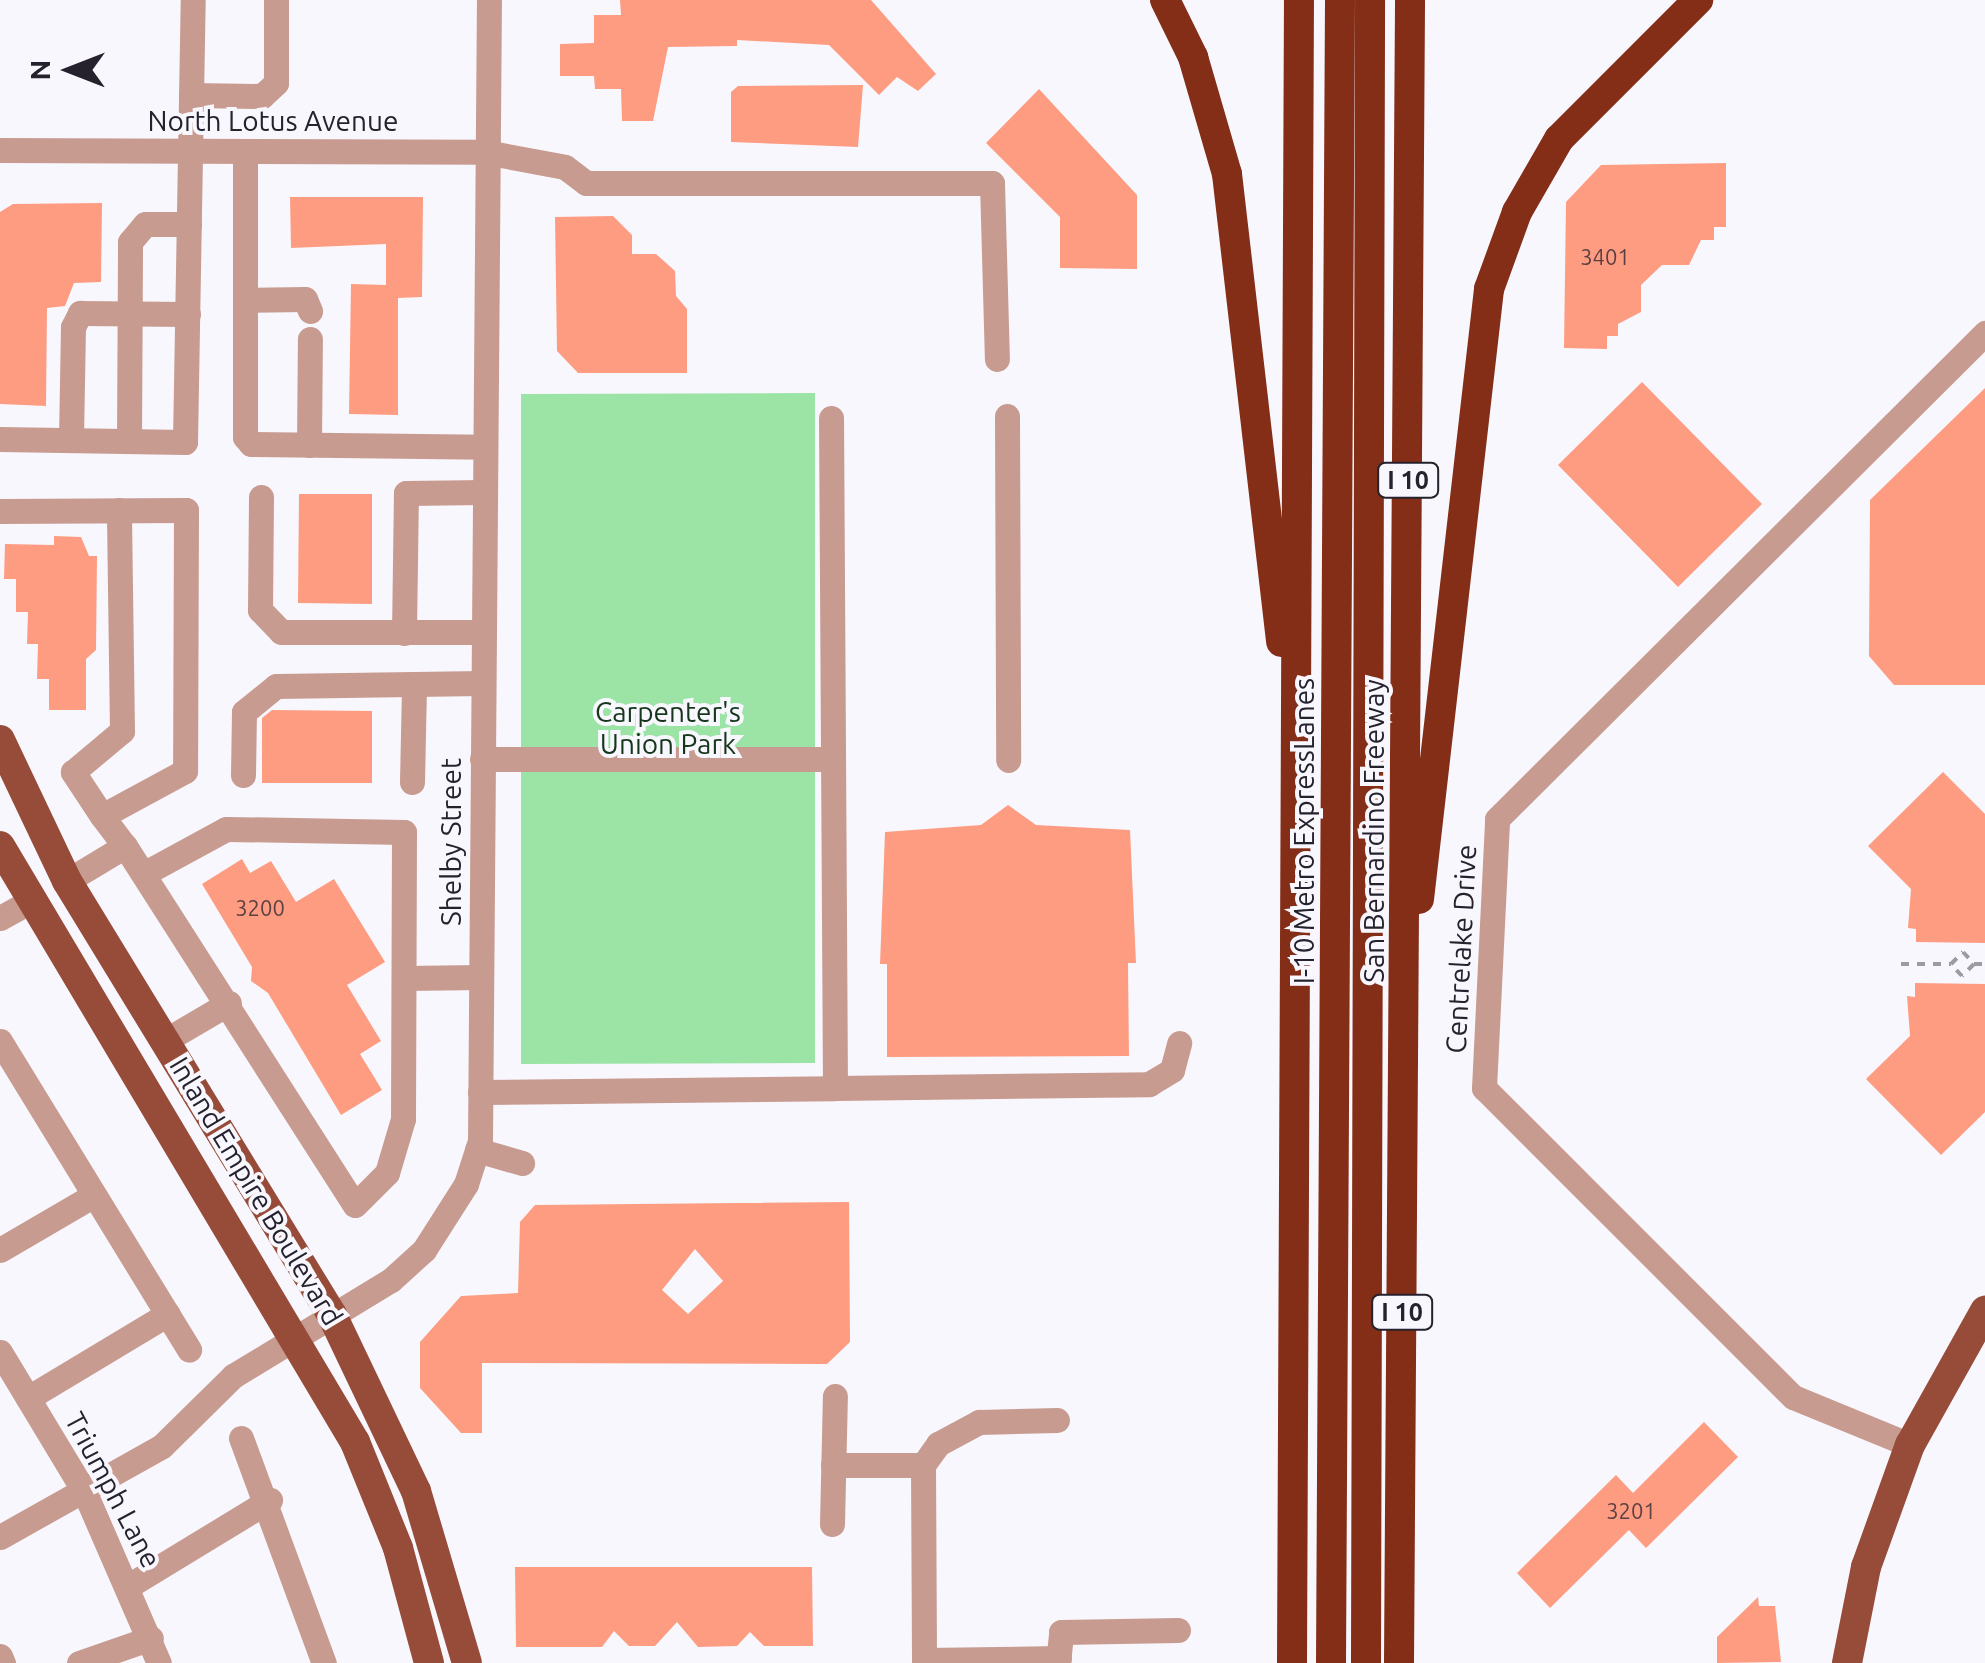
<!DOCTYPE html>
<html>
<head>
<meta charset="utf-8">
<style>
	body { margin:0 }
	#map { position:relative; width:1985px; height:1663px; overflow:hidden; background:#f8f7fe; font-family:Ubuntu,sans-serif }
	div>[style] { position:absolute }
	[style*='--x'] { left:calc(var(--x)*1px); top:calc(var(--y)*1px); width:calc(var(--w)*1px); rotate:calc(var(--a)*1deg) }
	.green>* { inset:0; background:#9be4a5 }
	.building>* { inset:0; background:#fe9c81 }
	.path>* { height:4px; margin-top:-2px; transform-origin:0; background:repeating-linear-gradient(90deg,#9c9aa3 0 8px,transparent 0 16px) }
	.minor>* { height:25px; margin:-12.5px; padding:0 12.5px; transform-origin:12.5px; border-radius:12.5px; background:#c89b90 }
	.major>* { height:30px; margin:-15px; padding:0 15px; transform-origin:15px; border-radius:15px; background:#974c39 }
	.highway>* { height:30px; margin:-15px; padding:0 15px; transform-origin:15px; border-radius:15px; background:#842d17 }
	span { translate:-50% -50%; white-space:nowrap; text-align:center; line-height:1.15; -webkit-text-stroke:8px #f8f7fe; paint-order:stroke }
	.number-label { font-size:22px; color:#5b4043 }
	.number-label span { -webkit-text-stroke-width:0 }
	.shield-label span { padding:2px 8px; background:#f8f7fe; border:2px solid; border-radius:8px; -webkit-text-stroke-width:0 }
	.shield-label { font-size:25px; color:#25222e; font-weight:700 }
	.street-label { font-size:28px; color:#25222e }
	.park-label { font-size:28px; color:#16371c }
	.north { position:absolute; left:20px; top:20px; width:100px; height:100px; -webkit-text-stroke:8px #f8f7fe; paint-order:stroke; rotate:270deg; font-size:28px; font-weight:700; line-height:40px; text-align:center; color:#25222e }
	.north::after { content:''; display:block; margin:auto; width:35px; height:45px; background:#25222e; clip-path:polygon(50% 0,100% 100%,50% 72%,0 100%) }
</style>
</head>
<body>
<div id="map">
	<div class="green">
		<i style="clip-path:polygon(815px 393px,815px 1063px,521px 1064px,521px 394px)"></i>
	</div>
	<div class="building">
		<i style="clip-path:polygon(620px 0,871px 0,936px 74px,918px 91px,897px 77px,879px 95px,829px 45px,737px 40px,737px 46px,668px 47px,653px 121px,622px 121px,621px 89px,595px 89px,594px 76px,560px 76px,560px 44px,594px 43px,594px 15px,621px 15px)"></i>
		<i style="clip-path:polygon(863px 85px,858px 147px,731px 142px,731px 92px,738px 86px)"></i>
		<i style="clip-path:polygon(1039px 89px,1137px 195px,1137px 269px,1060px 268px,1060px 217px,986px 143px)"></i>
		<i style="clip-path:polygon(1726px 163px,1726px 227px,1714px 227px,1714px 240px,1701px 240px,1689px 265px,1662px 265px,1641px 285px,1641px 312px,1618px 324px,1618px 336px,1607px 336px,1607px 349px,1564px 348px,1566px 202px,1601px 165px)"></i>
		<i style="clip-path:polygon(290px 197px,423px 197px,422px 297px,398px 298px,398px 415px,349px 414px,351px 284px,386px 285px,386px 244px,291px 248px)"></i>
		<i style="clip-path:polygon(102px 203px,101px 282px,74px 283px,65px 306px,47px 308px,46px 406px,0 404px,0 212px,13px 204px)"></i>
		<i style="clip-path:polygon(613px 216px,632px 235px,632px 254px,656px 254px,675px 271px,676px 296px,687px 309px,687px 373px,578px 373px,557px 351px,555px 217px)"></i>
		<i style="clip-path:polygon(1642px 382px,1762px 504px,1678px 587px,1558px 465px)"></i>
		<i style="clip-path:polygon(1985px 388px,1985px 685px,1894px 685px,1869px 656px,1870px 500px)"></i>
		<i style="clip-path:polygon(299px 494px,372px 494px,372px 604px,298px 603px)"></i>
		<i style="clip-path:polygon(54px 536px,81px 537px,89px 556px,97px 556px,96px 650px,86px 659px,86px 710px,49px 710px,49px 679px,37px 679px,38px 644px,27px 644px,28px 612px,16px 612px,16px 579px,4px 579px,5px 544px,54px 545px)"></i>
		<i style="clip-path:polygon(272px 710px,372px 711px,372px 783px,262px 783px,262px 718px)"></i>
		<i style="clip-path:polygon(1943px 772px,1985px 814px,1985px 943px,1916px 942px,1916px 929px,1908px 928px,1911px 889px,1868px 846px)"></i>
		<i style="clip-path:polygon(1008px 805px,1036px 825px,1130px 830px,1136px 963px,1128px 963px,1129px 1056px,887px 1057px,887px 964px,880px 964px,885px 832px,981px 825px)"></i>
		<i style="clip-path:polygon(242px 859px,250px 873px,271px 861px,296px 902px,334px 879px,385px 962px,347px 985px,381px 1041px,360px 1054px,382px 1090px,341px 1115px,268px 993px,251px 981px,252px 967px,202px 884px)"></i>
		<i style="clip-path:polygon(1915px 983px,1985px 984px,1985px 1112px,1941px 1155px,1866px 1079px,1910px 1036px,1907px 996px,1915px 997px)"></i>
		<i style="clip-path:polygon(evenodd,849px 1202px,850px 1342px,827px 1364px,482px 1363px,482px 1433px,461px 1433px,420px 1388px,420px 1342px,461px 1296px,518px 1293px,520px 1222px,535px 1205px,849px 1202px,695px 1249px,723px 1281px,688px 1314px,662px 1290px,695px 1249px)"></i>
		<i style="clip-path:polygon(1704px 1422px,1738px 1457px,1646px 1548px,1629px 1530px,1550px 1608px,1517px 1573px,1616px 1475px,1633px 1493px)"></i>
		<i style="clip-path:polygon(515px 1567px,812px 1567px,813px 1646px,764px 1646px,750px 1632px,737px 1646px,698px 1647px,677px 1622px,655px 1646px,629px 1646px,614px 1631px,602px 1647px,516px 1647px)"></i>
		<i style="clip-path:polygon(1758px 1597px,1759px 1606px,1775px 1606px,1781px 1662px,1717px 1663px,1717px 1637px)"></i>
	</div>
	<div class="path">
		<i style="--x:1963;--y:952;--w:16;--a:47"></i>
		<i style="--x:1974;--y:964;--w:17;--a:135"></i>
		<i style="--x:1962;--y:976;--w:16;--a:-133"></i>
		<i style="--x:1951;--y:964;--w:17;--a:-45"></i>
		<i style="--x:1901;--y:964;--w:50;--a:0"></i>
		<i style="--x:1974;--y:964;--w:11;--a:0"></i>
	</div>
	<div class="minor">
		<i style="--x:191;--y:95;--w:71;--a:0.8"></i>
		<i style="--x:262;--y:96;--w:19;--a:-43"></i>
		<i style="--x:276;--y:83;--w:83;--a:-90"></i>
		<i style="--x:0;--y:150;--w:485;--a:0.2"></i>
		<i style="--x:485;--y:152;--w:81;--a:10.6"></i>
		<i style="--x:565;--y:167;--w:26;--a:37"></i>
		<i style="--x:586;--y:183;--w:406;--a:0"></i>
		<i style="--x:992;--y:183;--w:176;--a:88.4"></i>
		<i style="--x:245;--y:151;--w:286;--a:90"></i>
		<i style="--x:245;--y:437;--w:9;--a:49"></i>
		<i style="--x:251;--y:444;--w:233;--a:0.7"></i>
		<i style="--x:245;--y:300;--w:60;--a:-1"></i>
		<i style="--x:305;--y:299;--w:13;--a:67"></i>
		<i style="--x:1007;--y:416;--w:344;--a:89.8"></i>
		<i style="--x:0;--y:439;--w:185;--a:0.9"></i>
		<i style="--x:185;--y:442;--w:442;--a:-89"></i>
		<i style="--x:71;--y:440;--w:113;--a:-89"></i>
		<i style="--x:73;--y:327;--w:16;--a:-63"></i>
		<i style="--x:80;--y:313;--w:108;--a:0.5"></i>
		<i style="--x:129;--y:441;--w:199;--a:-89.7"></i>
		<i style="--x:130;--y:242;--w:23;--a:-50"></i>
		<i style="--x:145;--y:224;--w:44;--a:0"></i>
		<i style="--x:309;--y:445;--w:106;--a:-89.5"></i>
		<i style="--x:261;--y:497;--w:113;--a:90.5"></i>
		<i style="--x:260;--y:610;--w:30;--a:46"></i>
		<i style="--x:281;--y:632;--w:202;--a:0"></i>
		<i style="--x:0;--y:511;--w:186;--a:-0.3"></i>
		<i style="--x:186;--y:510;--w:261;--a:90.2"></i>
		<i style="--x:185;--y:771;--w:94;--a:151.5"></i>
		<i style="--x:102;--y:816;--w:38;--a:53"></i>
		<i style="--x:125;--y:846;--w:68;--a:148.9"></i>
		<i style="--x:404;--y:633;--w:140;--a:-89.2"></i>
		<i style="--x:406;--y:493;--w:78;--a:-0.7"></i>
		<i style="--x:482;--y:759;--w:351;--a:0"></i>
		<i style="--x:243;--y:775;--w:63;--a:-89.1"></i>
		<i style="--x:244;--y:712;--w:41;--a:-39.1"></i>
		<i style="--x:276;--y:686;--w:206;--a:-0.8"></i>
		<i style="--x:412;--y:782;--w:96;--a:-88.8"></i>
		<i style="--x:102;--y:816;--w:53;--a:-123.4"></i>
		<i style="--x:73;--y:772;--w:64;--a:-39.9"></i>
		<i style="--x:122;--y:731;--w:221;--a:-90.8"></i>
		<i style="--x:125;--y:846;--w:426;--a:57.4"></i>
		<i style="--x:355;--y:1205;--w:45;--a:-45"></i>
		<i style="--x:387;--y:1173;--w:56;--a:-73.5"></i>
		<i style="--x:403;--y:1119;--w:287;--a:-89.8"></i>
		<i style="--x:404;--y:832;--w:178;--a:-179"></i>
		<i style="--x:226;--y:829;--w:90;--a:151.4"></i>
		<i style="--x:0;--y:918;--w:33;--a:-29"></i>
		<i style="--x:404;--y:978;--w:77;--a:-0.7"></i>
		<i style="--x:166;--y:1040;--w:73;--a:-30.4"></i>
		<i style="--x:0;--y:1041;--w:362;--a:58.5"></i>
		<i style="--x:835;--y:1088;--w:314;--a:-0.7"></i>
		<i style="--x:1149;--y:1084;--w:27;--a:-31"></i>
		<i style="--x:1172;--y:1070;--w:28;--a:-75"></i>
		<i style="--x:480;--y:1092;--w:355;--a:-0.6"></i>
		<i style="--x:835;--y:1088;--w:670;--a:-90.34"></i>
		<i style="--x:477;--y:1150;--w:47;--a:16.1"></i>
		<i style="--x:0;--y:1250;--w:109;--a:-30.3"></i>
		<i style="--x:0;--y:1352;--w:165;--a:58.9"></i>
		<i style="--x:85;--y:1493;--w:185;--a:66.5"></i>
		<i style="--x:28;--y:1398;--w:163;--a:-31"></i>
		<i style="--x:241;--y:1438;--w:240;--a:69.8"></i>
		<i style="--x:1910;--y:1445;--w:126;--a:-157.7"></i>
		<i style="--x:1793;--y:1397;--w:437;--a:-135"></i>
		<i style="--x:1484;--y:1088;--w:269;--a:-87.2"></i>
		<i style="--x:1497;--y:819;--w:689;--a:-44.88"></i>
		<i style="--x:833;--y:1465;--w:90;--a:0"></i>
		<i style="--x:923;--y:1465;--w:198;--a:89.7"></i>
		<i style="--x:923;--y:1465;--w:26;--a:-54"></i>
		<i style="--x:938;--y:1444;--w:47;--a:-28.2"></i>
		<i style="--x:979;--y:1422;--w:78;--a:-1.5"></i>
		<i style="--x:832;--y:1524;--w:128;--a:-88.7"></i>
		<i style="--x:0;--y:1537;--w:186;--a:-29.3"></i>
		<i style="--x:162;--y:1446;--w:100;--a:-44.6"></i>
		<i style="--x:233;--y:1376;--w:185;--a:-31.3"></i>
		<i style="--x:391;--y:1280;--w:45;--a:-42.3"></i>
		<i style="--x:424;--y:1250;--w:78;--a:-57.5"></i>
		<i style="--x:466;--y:1184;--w:45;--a:-72"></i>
		<i style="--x:480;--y:1141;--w:1141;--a:-89.55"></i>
		<i style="--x:130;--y:1585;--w:164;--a:-31.3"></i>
		<i style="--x:0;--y:1656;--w:8;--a:67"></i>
		<i style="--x:924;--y:1660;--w:135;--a:-0.8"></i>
		<i style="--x:79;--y:1663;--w:76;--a:-19.1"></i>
		<i style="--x:1058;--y:1663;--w:31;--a:-84"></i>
		<i style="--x:1061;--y:1632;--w:117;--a:-1"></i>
	</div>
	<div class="major">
		<i style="--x:0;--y:740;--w:156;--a:64.6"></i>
		<i style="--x:67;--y:881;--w:509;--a:58.59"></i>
		<i style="--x:332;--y:1315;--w:195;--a:64.5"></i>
		<i style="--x:416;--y:1491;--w:179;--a:73.5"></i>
		<i style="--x:0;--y:846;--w:694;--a:59.22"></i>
		<i style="--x:355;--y:1442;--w:114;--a:67.9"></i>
		<i style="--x:398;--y:1548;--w:119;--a:74.9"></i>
		<i style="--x:1847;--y:1663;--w:98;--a:-78.8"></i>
		<i style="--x:1866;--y:1567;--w:130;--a:-70.2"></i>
		<i style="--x:1910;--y:1445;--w:154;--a:-60.8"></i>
	</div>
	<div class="highway">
		<i style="--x:1165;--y:0;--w:64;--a:63.8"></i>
		<i style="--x:1193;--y:57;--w:122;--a:73.8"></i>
		<i style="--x:1227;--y:174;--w:471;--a:83.4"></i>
		<i style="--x:1419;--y:899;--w:614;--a:-83.45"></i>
		<i style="--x:1489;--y:289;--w:82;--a:-70"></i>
		<i style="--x:1517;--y:212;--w:84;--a:-60.1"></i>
		<i style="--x:1559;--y:139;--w:197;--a:-45"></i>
		<i style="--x:1292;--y:1663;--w:1663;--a:-89.76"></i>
		<i style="--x:1331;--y:1663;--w:1663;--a:-89.69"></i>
		<i style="--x:1366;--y:1663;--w:1663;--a:-89.86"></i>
		<i style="--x:1399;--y:1663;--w:1663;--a:-89.62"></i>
	</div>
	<div class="number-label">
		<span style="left:1605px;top:257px">3401</span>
		<span style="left:260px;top:908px">3200</span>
		<span style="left:1631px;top:1511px">3201</span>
	</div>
	<div class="shield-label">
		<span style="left:1408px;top:480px">I 10</span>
		<span style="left:1402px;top:1312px">I 10</span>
	</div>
	<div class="street-label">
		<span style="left:273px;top:121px">North Lotus Avenue</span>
		<span style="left:1304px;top:831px;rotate:-90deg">I-10 Metro ExpressLanes</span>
		<span style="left:1374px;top:831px;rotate:-90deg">San Bernardino Freeway</span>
		<span style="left:451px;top:842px;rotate:-90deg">Shelby Street</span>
		<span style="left:1461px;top:949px;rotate:-87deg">Centrelake Drive</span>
		<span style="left:256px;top:1191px;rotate:59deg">Inland Empire Boulevard</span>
		<span style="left:113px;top:1490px;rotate:62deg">Triumph Lane</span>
	</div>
	<div class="park-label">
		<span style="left:668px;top:728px">Carpenter's<br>Union Park</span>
	</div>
	<div class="north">N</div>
</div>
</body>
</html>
